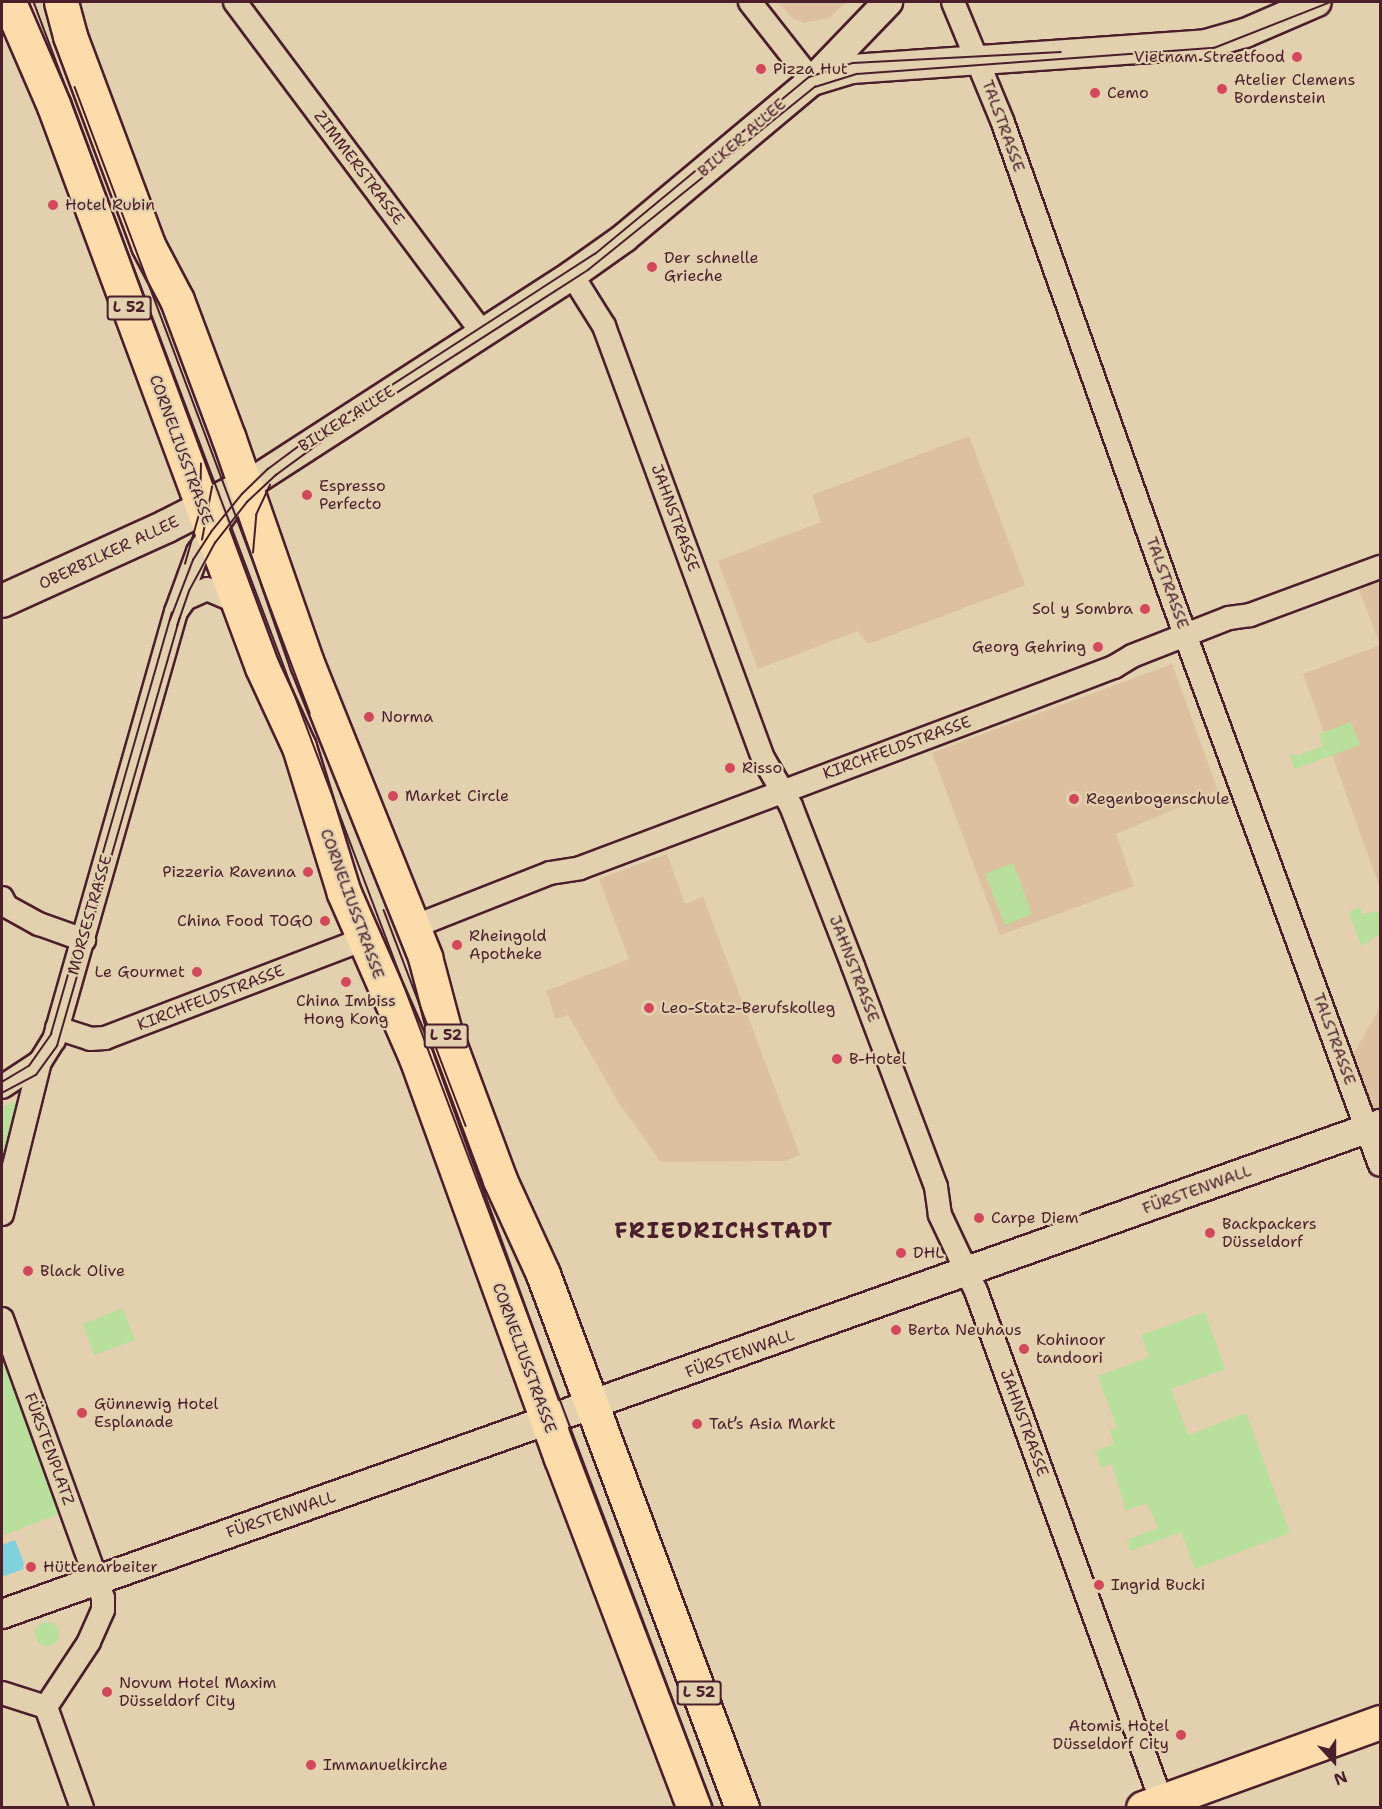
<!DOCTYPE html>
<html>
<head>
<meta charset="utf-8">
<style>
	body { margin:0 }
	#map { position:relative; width:1382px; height:1809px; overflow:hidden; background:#e3d0ae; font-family:"Shantell Sans",sans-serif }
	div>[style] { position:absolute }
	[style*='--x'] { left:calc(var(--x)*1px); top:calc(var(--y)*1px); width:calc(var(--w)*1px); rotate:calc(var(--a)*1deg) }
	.built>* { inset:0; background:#dcc0a0 }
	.green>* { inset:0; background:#b8df9b }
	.round { border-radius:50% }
	.water>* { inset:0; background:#81d1dd }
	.roads { filter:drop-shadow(2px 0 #4a1f2b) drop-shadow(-2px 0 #4a1f2b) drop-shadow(0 2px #4a1f2b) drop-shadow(0 -2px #4a1f2b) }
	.minor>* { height:22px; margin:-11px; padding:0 11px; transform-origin:11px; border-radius:11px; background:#e3d0ae }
	.tertiary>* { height:28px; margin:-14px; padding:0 14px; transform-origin:14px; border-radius:14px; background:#e3d0ae }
	.secondary>* { height:32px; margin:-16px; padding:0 16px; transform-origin:16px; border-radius:16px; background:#e3d0ae }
	.primary>* { height:33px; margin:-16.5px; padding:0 16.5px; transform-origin:16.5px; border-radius:16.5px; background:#fddcac }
	.tram>* { height:1.5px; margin:-0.75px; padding:0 0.75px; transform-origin:0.75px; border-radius:0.75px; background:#4a1f2b }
	.dots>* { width:16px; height:16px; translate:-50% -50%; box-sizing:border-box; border:3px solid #e3d0ae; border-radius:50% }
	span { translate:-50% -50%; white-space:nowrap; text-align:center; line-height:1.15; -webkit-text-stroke:4.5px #e3d0ae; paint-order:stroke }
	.shield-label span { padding:2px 4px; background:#e3d0ae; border:2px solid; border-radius:4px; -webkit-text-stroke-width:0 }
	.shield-label { font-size:15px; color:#4a1f2b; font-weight:700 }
	.poi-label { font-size:16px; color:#4a1f2b }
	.right { translate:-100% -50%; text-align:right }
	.left { translate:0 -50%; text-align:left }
	.street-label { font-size:16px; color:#4a1f2b }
	.district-label { font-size:22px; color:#4a1f2b; font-weight:700; letter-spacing:1.5px }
	.frame { position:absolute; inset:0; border:3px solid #4a1f2b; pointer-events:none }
	.north { position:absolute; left:1304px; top:1731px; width:60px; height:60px; -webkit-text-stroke:4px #e3d0ae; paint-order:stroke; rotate:159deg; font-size:16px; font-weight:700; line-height:24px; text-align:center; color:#4a1f2b }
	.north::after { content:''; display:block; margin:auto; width:21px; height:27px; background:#4a1f2b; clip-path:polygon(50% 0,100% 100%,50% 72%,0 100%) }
</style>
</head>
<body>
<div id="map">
	<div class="built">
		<i style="clip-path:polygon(777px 2px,846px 2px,829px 18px,804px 23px,792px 18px)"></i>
		<i style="clip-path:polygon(969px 436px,1025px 585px,868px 644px,858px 631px,758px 669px,718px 561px,821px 522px,812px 495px)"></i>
		<i style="clip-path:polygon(1380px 571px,1380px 888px,1303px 674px,1380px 645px,1356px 581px)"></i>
		<i style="clip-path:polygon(1172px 664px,1218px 791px,1116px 834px,1134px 886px,1000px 935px,932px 753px)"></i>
		<i style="clip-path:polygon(667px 854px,685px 904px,703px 897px,800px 1155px,785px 1161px,661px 1162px,619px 1103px,568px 1015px,556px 1019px,546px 991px,629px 959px,599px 879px)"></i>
		<i style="clip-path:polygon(1380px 1008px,1380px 1109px,1379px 1110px,1365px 1104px,1349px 1061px)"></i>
	</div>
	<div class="green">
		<i style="clip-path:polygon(1351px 722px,1360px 745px,1295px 769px,1290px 754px,1299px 755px,1323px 746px,1319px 734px)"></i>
		<i style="clip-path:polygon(1013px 863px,1032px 914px,1005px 925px,985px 874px)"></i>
		<i style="clip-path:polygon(1360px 907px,1362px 914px,1380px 911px,1380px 934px,1361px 946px,1349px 912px)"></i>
		<i style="clip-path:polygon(22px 1099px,2px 1181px,2px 1107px)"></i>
		<i style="clip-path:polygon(123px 1308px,135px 1340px,94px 1355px,83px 1324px)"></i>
		<i style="clip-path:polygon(1205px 1312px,1225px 1369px,1171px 1389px,1188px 1435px,1246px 1413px,1290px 1533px,1195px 1569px,1181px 1532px,1130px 1551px,1127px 1540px,1159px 1528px,1147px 1503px,1126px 1511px,1112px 1464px,1101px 1468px,1095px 1451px,1114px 1444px,1110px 1431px,1117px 1428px,1098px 1376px,1149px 1357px,1141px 1335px)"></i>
		<i style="clip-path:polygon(2px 1354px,61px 1513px,2px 1536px)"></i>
		<i class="round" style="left:35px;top:1622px;width:24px;height:24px"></i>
	</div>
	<div class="water">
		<i style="clip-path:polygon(15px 1540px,26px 1568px,2px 1577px,2px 1545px)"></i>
	</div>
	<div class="roads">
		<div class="minor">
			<i style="--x:235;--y:2;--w:414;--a:53.2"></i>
			<i style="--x:750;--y:2;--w:100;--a:51.9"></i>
			<i style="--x:953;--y:2;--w:131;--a:67.5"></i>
			<i style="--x:1003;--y:123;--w:514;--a:70.44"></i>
			<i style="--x:1175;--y:607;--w:594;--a:69.83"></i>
			<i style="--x:572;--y:275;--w:60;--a:57.9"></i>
			<i style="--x:604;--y:326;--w:460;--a:69.8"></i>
			<i style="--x:763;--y:758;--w:56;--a:59.7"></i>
			<i style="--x:791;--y:806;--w:172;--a:68.8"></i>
			<i style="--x:853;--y:966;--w:236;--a:69.4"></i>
			<i style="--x:936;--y:1187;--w:28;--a:82"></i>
			<i style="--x:940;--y:1215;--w:84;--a:64.7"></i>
			<i style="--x:976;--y:1291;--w:550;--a:70.02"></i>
			<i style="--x:178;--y:609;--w:12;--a:-55"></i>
			<i style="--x:185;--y:599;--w:24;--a:-24"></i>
			<i style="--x:207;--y:589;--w:34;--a:23"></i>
			<i style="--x:2;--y:898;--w:9;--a:63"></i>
			<i style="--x:6;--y:906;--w:38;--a:29"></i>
			<i style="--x:39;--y:924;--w:48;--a:19.6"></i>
			<i style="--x:413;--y:927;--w:147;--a:-21.5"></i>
			<i style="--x:550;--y:873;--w:30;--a:-9"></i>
			<i style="--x:580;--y:868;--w:571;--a:-20.63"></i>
			<i style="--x:1114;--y:667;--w:21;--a:-31"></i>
			<i style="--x:1132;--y:656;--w:104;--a:-21.4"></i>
			<i style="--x:1229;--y:618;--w:21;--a:-8"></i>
			<i style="--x:1250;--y:615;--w:139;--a:-20.3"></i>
			<i style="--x:57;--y:1028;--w:35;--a:18"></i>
			<i style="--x:90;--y:1039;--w:15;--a:-4"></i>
			<i style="--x:105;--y:1038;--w:275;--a:-20.9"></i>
			<i style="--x:2;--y:1087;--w:45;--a:-33.3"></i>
			<i style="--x:2;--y:1214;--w:157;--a:-76"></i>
			<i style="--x:40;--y:1062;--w:26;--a:-58"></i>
			<i style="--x:54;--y:1040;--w:445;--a:-74.1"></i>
			<i style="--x:176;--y:612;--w:64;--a:-69.9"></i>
			<i style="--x:198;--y:552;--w:77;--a:-54"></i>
			<i style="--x:2;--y:1319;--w:297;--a:70.1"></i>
			<i style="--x:103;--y:1598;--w:12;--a:90"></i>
			<i style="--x:103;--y:1610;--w:35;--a:114"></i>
			<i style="--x:89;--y:1642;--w:78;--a:123.5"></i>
			<i style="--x:2;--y:1693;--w:46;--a:17.7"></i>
			<i style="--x:46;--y:1707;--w:107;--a:70.4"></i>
		</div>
		<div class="tertiary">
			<i style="--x:812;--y:81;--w:110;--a:-46.1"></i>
			<i style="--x:246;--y:486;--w:388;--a:-32.9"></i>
			<i style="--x:572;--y:275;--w:64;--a:-35.4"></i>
			<i style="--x:624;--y:238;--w:245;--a:-39.9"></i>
			<i style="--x:812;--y:81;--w:42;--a:-16.7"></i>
			<i style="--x:852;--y:69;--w:355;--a:-4"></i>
			<i style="--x:1206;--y:44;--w:41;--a:-15.8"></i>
			<i style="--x:1245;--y:33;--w:78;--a:-23.3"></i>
			<i style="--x:2;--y:1614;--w:1463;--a:-19.57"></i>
		</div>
		<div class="secondary">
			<i style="--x:2;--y:601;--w:181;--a:-24.4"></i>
			<i style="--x:167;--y:526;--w:89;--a:-26.9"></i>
		</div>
		<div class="primary">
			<i style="--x:9;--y:2;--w:113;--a:66.6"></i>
			<i style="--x:54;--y:106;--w:598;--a:69.66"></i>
			<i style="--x:262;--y:667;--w:88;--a:65.2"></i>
			<i style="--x:299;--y:747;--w:153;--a:72.9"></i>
			<i style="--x:344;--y:893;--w:180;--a:66.4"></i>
			<i style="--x:416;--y:1058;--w:425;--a:70.1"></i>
			<i style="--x:561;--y:1458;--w:374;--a:69.2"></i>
			<i style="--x:61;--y:2;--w:35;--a:75"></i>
			<i style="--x:70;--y:36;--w:223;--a:69.5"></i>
			<i style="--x:148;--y:245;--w:62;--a:62.2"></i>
			<i style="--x:177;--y:300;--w:148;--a:69.5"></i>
			<i style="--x:229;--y:439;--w:237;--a:70.8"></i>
			<i style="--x:307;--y:663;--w:317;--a:68.1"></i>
			<i style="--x:425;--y:957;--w:78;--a:75.1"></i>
			<i style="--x:445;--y:1032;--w:158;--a:69.6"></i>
			<i style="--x:500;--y:1180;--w:103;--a:65.4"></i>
			<i style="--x:543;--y:1274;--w:570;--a:69.56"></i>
			<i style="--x:1143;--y:1808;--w:252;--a:-19.9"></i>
		</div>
	</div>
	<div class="tram">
		<i style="--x:34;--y:2;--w:1930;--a:69.37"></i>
		<i style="--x:75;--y:87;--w:669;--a:69.42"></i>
		<i style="--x:202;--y:540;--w:54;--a:-79.3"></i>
		<i style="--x:253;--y:553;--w:38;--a:-85"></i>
		<i style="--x:256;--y:515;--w:33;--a:-65"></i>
		<i style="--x:185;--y:564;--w:55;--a:-74.2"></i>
		<i style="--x:200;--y:511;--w:47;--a:-88.8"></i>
		<i style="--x:170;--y:620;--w:64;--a:-69"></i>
		<i style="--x:193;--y:560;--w:33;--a:-57"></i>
		<i style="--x:211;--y:532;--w:49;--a:-50.8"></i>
		<i style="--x:242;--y:494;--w:36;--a:-44"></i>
		<i style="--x:268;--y:469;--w:49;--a:-36.6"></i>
		<i style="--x:307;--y:440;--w:343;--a:-32.9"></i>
		<i style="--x:595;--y:254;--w:278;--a:-39.6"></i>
		<i style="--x:809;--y:77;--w:46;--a:-17.7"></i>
		<i style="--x:853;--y:63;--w:208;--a:-3"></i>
		<i style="--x:177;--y:626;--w:37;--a:-71"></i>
		<i style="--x:189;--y:591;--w:55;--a:-61.6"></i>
		<i style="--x:215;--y:543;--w:52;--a:-52"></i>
		<i style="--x:247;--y:502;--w:40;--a:-43"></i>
		<i style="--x:276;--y:475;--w:64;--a:-36.2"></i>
		<i style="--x:328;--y:437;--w:309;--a:-32.7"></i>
		<i style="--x:588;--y:270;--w:292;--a:-38.9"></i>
		<i style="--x:815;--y:87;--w:44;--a:-17.2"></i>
		<i style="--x:857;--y:74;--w:358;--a:-4.2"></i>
		<i style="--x:1214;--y:48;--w:126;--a:-21.5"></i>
		<i style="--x:384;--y:910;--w:231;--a:69.2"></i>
		<i style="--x:2;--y:1082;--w:31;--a:-31"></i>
		<i style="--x:29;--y:1066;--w:39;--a:-55"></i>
		<i style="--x:51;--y:1034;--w:438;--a:-74"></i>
		<i style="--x:2;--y:1093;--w:38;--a:-28"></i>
		<i style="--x:36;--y:1075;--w:36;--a:-54"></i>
		<i style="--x:57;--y:1046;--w:445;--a:-74"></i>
	</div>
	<div class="dots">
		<i style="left:1297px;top:57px;background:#d1495b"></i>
		<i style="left:761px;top:69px;background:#d1495b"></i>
		<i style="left:1222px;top:89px;background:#d1495b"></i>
		<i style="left:1095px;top:93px;background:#d1495b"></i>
		<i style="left:53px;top:205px;background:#d1495b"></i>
		<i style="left:652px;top:267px;background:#d1495b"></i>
		<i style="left:307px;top:495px;background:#d1495b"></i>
		<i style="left:1145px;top:609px;background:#d1495b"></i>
		<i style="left:1098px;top:647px;background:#d1495b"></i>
		<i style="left:369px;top:717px;background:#d1495b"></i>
		<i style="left:730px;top:768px;background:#d1495b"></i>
		<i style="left:393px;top:796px;background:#d1495b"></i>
		<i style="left:1074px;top:799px;background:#d1495b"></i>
		<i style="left:308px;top:872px;background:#d1495b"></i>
		<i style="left:325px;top:921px;background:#d1495b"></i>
		<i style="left:457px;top:945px;background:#d1495b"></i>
		<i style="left:197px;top:972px;background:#d1495b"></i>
		<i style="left:346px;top:982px;background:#d1495b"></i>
		<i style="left:649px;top:1008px;background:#d1495b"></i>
		<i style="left:837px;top:1059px;background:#d1495b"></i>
		<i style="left:979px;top:1218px;background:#d1495b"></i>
		<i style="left:1210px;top:1233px;background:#d1495b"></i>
		<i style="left:901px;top:1253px;background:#d1495b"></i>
		<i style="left:28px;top:1271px;background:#d1495b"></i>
		<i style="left:896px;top:1330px;background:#d1495b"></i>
		<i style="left:1024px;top:1349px;background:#d1495b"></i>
		<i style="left:82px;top:1413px;background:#d1495b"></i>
		<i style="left:697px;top:1424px;background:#d1495b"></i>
		<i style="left:31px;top:1567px;background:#d1495b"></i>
		<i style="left:1099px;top:1585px;background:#d1495b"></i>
		<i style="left:107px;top:1692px;background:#d1495b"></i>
		<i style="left:1181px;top:1735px;background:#d1495b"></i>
		<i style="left:311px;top:1765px;background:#d1495b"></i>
	</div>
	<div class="shield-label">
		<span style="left:129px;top:308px">L 52</span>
		<span style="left:446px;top:1036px">L 52</span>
		<span style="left:699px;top:1693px">L 52</span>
	</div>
	<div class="poi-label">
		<span class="right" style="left:1285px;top:57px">Vietnam Streetfood</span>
		<span class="left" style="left:773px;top:69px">Pizza Hut</span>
		<span class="left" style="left:1234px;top:89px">Atelier Clemens<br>Bordenstein</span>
		<span class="left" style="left:1107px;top:93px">Cemo</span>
		<span class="left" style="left:65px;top:205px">Hotel Rubin</span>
		<span class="left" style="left:664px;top:267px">Der schnelle<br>Grieche</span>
		<span class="left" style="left:319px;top:495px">Espresso<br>Perfecto</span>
		<span class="right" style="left:1133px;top:609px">Sol y Sombra</span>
		<span class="right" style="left:1086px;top:647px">Georg Gehring</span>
		<span class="left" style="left:381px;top:717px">Norma</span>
		<span class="left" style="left:742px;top:768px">Risso</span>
		<span class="left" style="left:405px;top:796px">Market Circle</span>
		<span class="left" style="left:1086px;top:799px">Regenbogenschule</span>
		<span class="right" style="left:296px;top:872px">Pizzeria Ravenna</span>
		<span class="right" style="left:313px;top:921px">China Food TOGO</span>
		<span class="left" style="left:469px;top:945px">Rheingold<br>Apotheke</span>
		<span class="right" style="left:185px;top:972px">Le Gourmet</span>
		<span style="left:346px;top:1010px">China Imbiss<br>Hong Kong</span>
		<span class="left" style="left:661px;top:1008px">Leo-Statz-Berufskolleg</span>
		<span class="left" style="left:849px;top:1059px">B-Hotel</span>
		<span class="left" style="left:991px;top:1218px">Carpe Diem</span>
		<span class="left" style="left:1222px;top:1233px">Backpackers<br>Düsseldorf</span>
		<span class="left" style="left:913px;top:1253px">DHL</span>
		<span class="left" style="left:40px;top:1271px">Black Olive</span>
		<span class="left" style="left:908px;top:1330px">Berta Neuhaus</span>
		<span class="left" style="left:1036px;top:1349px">Kohinoor<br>tandoori</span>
		<span class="left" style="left:94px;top:1413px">Günnewig Hotel<br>Esplanade</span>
		<span class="left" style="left:709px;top:1424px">Tat’s Asia Markt</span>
		<span class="left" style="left:43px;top:1567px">Hüttenarbeiter</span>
		<span class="left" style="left:1111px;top:1585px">Ingrid Bucki</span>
		<span class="left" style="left:119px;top:1692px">Novum Hotel Maxim<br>Düsseldorf City</span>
		<span class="right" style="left:1169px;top:1735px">Atomis Hotel<br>Düsseldorf City</span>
		<span class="left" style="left:323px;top:1765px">Immanuelkirche</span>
	</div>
	<div class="street-label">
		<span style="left:1003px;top:126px;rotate:70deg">TALSTRASSE</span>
		<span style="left:742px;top:138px;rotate:-41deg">BILKER ALLEE</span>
		<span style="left:359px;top:168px;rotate:53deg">ZIMMERSTRASSE</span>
		<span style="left:347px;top:419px;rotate:-32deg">BILKER ALLEE</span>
		<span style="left:181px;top:450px;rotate:70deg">CORNELIUSSTRASSE</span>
		<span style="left:675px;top:518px;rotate:70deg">JAHNSTRASSE</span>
		<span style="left:109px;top:553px;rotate:-25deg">OBERBILKER ALLEE</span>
		<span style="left:1167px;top:583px;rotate:70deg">TALSTRASSE</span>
		<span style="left:897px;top:748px;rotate:-20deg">KIRCHFELDSTRASSE</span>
		<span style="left:352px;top:904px;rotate:70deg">CORNELIUSSTRASSE</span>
		<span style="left:90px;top:915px;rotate:-74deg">MORSESTRASSE</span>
		<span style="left:854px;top:969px;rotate:69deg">JAHNSTRASSE</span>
		<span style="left:211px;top:998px;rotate:-21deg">KIRCHFELDSTRASSE</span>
		<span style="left:1334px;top:1039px;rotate:70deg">TALSTRASSE</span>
		<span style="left:1197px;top:1190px;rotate:-20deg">FÜRSTENWALL</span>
		<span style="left:740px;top:1354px;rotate:-20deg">FÜRSTENWALL</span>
		<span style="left:524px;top:1358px;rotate:70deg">CORNELIUSSTRASSE</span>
		<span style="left:1024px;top:1423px;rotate:70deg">JAHNSTRASSE</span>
		<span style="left:49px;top:1449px;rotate:70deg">FÜRSTENPLATZ</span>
		<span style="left:281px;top:1515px;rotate:-19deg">FÜRSTENWALL</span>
	</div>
	<div class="district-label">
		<span style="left:724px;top:1231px">FRIEDRICHSTADT</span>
	</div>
	<div class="frame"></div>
	<div class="north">N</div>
</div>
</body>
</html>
